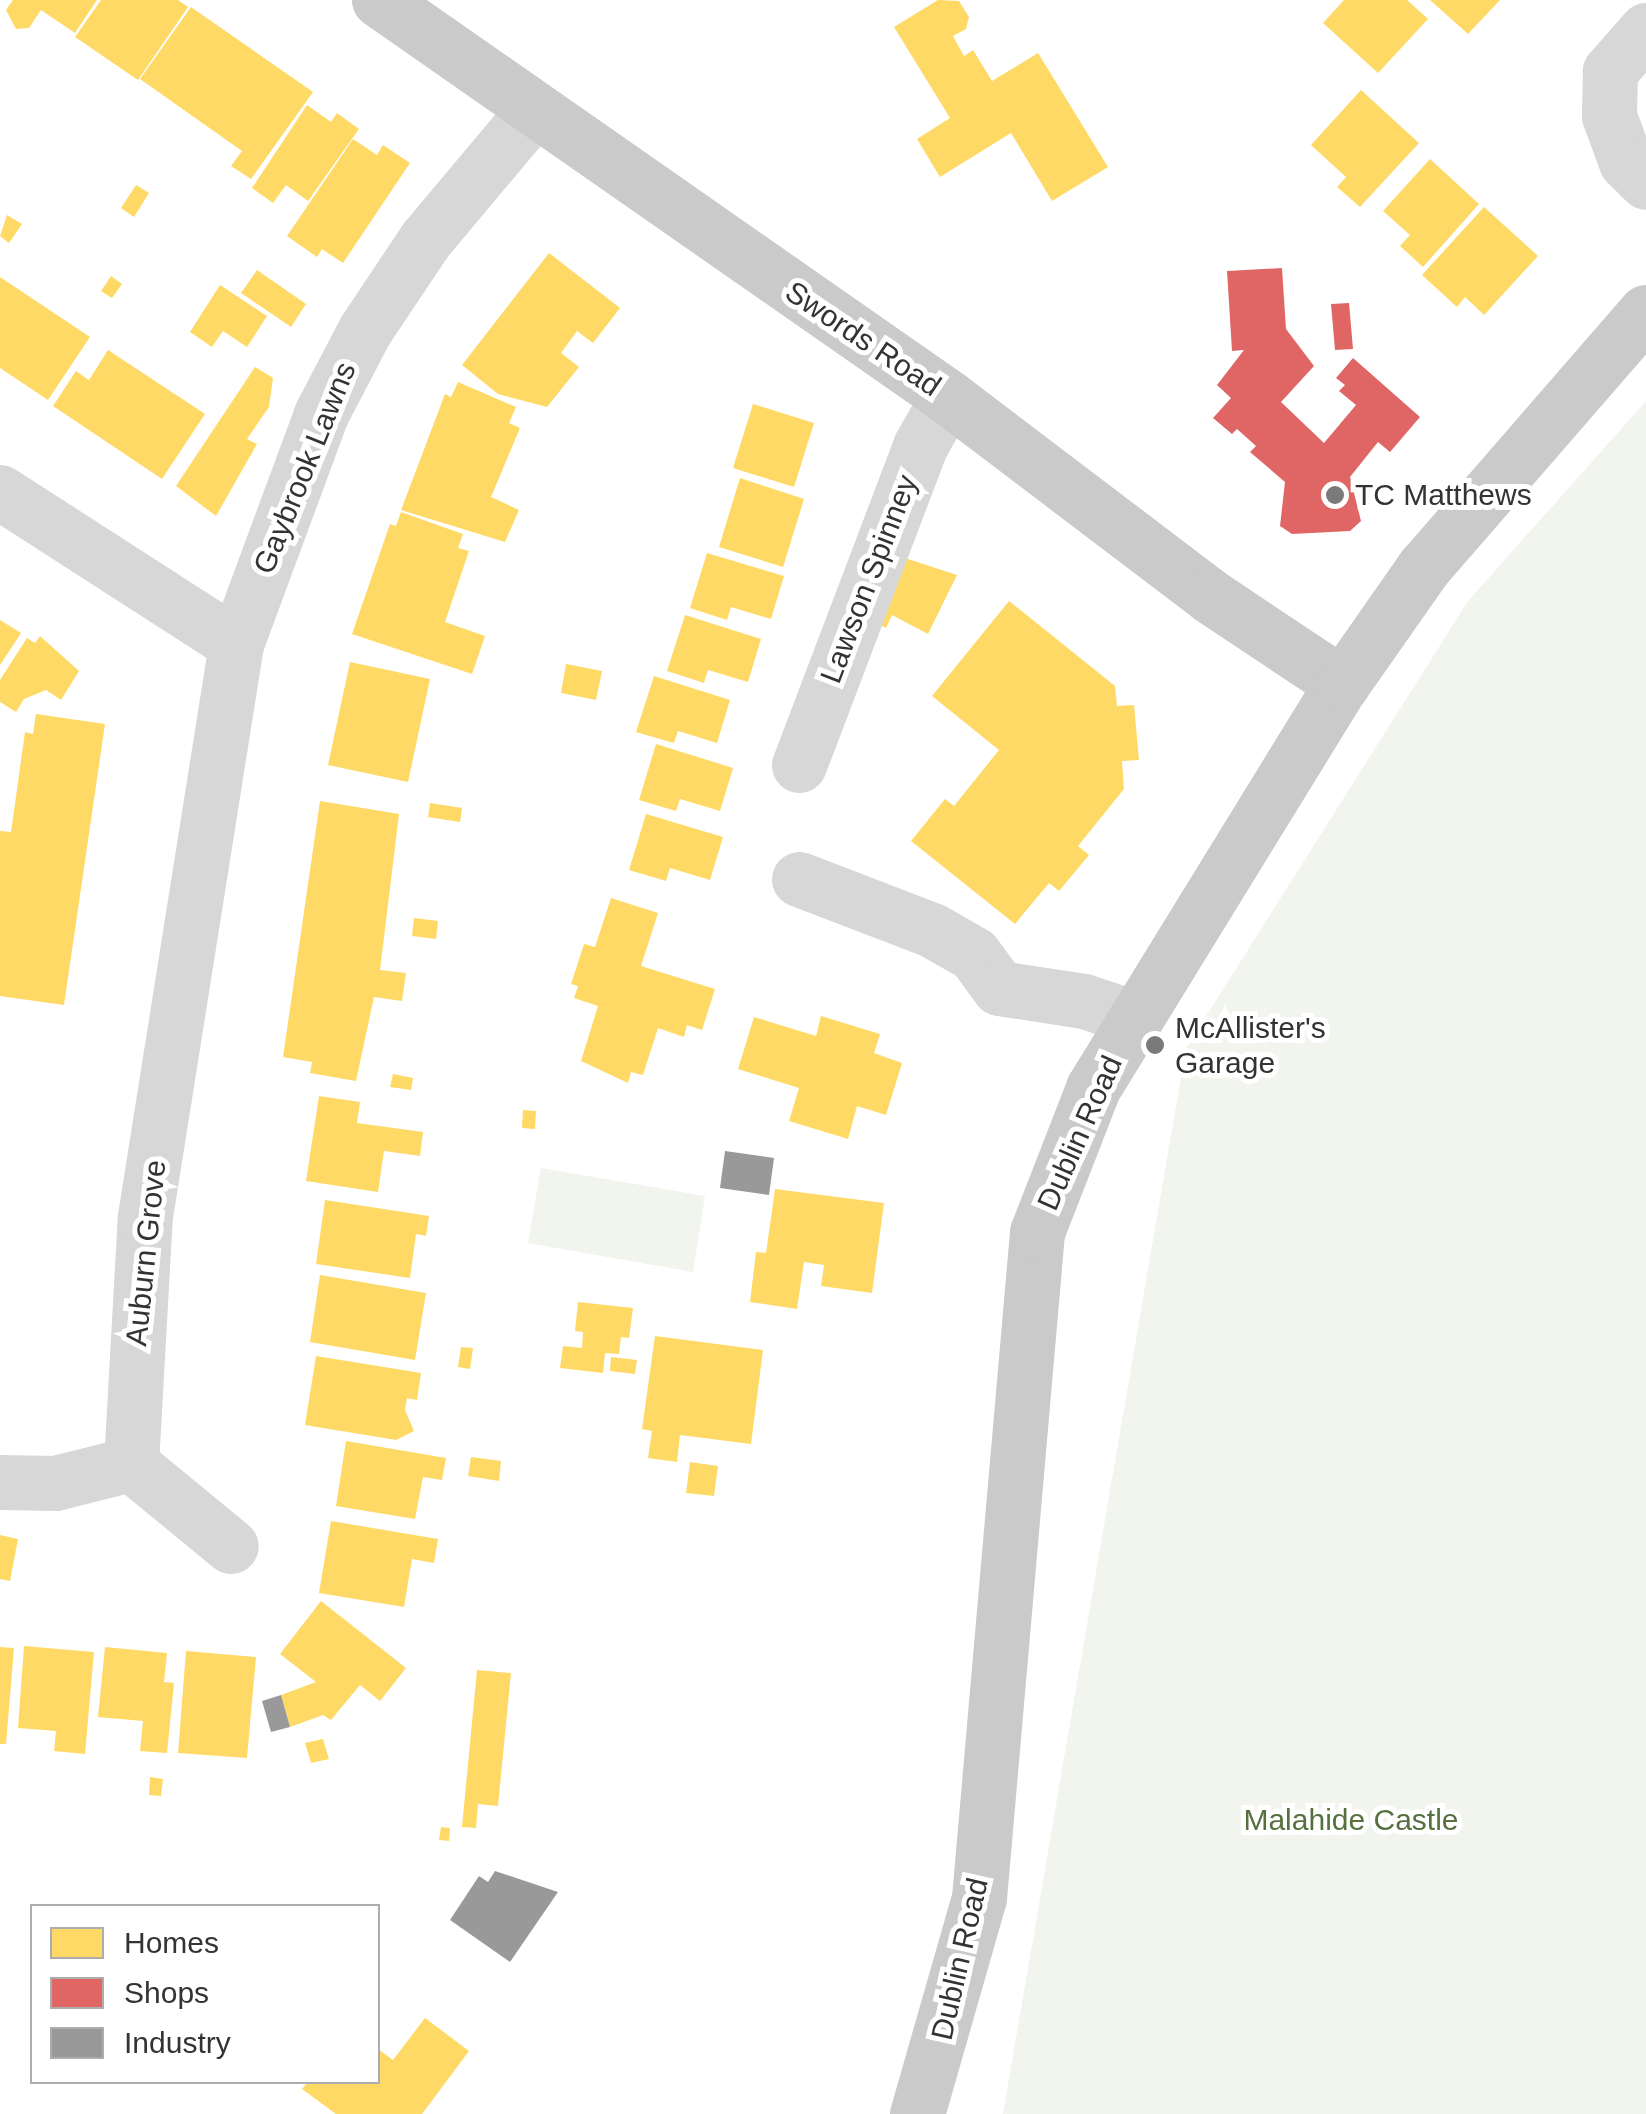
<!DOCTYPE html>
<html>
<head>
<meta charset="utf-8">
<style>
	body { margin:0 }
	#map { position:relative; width:1646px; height:2114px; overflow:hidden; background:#fff; font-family:Helvetica,sans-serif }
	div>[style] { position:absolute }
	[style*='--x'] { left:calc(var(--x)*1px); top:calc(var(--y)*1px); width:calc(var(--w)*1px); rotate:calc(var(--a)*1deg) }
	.green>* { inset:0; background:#f1f5ed }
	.homes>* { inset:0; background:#ffd966 }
	.shops>* { inset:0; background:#e06666 }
	.industry>* { inset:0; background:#999 }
	.minor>* { height:55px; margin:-27.5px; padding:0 27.5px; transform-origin:27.5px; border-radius:27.5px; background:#d7d7d7 }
	.major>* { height:55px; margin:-27.5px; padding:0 27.5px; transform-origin:27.5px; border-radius:27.5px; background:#cacaca }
	.dots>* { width:28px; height:28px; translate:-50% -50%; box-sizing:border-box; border:5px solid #fff; border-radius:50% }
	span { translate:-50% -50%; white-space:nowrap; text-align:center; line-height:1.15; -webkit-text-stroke:10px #fff; paint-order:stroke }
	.street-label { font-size:30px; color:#333 }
	.poi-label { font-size:30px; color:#333 }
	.left { translate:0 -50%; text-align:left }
	.park-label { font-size:30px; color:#56703f }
	.legend { position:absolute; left:30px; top:1904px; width:350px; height:180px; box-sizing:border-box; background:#fff; border:2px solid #adadad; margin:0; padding:12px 18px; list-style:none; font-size:30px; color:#333 }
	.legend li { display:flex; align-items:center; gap:20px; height:50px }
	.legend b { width:50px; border:2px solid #adadad }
</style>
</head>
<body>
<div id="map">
	<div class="green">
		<i style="clip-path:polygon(1646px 401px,1646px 2114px,1003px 2114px,1186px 1048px,1468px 601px)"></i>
		<i style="clip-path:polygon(541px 1168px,705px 1196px,693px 1272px,528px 1243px)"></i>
	</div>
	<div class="homes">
		<i style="clip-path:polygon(13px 0,97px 0,75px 33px,41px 10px,29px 28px,16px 29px,6px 10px)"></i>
		<i style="clip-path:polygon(101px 0,178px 0,188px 7px,138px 80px,75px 37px)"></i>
		<i style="clip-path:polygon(938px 0,959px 1px,969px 17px,966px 29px,953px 36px,964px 56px,973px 50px,992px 81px,1038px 53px,1108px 167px,1052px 201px,1011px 133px,940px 177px,917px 139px,950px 118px,894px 27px)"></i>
		<i style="clip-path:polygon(1344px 0,1407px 0,1428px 19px,1378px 73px,1323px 23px)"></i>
		<i style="clip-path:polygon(1430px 0,1500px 0,1468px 34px)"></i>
		<i style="clip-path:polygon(191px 7px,313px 92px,251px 179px,231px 166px,242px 151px,140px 79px)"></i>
		<i style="clip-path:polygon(1361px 90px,1419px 143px,1360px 207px,1337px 187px,1346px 177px,1311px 145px)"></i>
		<i style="clip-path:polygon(307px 105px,331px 122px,337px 113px,359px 129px,308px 201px,286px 185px,273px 203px,252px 188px)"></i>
		<i style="clip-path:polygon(353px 139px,377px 155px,383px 145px,410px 163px,343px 263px,322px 249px,317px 257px,287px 236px)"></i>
		<i style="clip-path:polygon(1430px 159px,1479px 204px,1423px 267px,1400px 246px,1410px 235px,1383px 211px)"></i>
		<i style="clip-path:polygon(136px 185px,149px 193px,134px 217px,121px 208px)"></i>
		<i style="clip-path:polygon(1484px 207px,1538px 256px,1484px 315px,1465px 297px,1457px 307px,1422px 275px)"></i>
		<i style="clip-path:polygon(7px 215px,22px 224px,9px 243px,0 236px)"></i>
		<i style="clip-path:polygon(549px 253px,620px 308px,593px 343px,577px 331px,561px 353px,579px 367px,547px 407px,498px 394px,462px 365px)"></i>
		<i style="clip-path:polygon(257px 270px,306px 304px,291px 327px,241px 293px)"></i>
		<i style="clip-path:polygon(111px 276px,122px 284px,112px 298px,101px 291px)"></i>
		<i style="clip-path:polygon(0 277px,90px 337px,48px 400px,0 368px)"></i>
		<i style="clip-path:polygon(220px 285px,267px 316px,247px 347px,223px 331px,212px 347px,190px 332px)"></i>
		<i style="clip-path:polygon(108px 350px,205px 414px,162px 479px,53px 406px,76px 371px,89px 380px)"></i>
		<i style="clip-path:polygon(255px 367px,273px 378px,269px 407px,247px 439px,257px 444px,216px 516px,176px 486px)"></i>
		<i style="clip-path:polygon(458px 382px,516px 407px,509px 423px,520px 428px,491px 497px,519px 510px,505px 542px,401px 510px,445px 394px,451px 397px)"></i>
		<i style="clip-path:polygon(753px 404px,814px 423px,794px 487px,733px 468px)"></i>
		<i style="clip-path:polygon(740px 478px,804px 499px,783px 567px,719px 547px)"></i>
		<i style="clip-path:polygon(401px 512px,463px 534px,458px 548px,469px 551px,445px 622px,485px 636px,472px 674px,352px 634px,390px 524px,396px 526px)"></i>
		<i style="clip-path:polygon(707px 553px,784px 576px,771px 619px,731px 607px,727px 620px,690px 608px)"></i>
		<i style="clip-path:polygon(905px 558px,957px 575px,928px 634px,892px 615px,886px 628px,861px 615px)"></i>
		<i style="clip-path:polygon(1009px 601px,1115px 686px,1117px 706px,1134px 705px,1139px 760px,1122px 761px,1124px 789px,1078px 846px,1089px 855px,1059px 891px,1049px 883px,1015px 924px,911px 841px,945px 799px,954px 806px,999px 750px,932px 696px)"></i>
		<i style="clip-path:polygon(685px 615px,761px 639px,748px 682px,708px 670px,704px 683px,667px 671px)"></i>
		<i style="clip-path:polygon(0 620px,21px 633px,0 665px)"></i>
		<i style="clip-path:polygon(40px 636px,79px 671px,61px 700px,46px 690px,24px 699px,16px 712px,0 702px,0 680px,27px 638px,35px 643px)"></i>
		<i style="clip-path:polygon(350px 662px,430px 679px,408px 782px,328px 765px)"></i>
		<i style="clip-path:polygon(566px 664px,602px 671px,596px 700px,561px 693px)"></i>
		<i style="clip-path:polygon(654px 676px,730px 700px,717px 743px,678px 731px,674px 743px,636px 732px)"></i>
		<i style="clip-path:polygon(36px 714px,105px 724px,64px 1005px,0 996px,0 831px,11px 832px,25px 732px,33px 734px)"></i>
		<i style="clip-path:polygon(656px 744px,733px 768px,720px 811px,680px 799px,676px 811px,639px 800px)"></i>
		<i style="clip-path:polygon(320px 801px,399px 814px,380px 970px,406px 973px,402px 1001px,374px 997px,356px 1081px,310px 1073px,312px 1062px,283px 1057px)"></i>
		<i style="clip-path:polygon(430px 803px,462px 808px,460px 822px,428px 817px)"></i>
		<i style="clip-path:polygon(646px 814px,723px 837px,710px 880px,670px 868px,666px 881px,629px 870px)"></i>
		<i style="clip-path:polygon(611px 898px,658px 913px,641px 966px,715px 989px,702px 1030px,687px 1025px,684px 1037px,658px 1028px,643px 1075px,631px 1072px,628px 1083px,581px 1061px,598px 1006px,574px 998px,578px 986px,571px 984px,584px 944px,595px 947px)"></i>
		<i style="clip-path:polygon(414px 918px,438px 921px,436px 939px,412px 936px)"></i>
		<i style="clip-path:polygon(821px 1016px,880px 1034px,874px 1053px,902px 1063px,886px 1115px,857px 1106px,848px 1139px,789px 1121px,799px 1088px,738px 1069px,754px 1017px,816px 1036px)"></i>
		<i style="clip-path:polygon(393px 1074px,413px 1078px,411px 1090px,390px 1087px)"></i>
		<i style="clip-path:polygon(319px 1096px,360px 1102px,357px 1123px,423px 1132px,420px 1156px,384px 1151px,378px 1192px,306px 1181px)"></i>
		<i style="clip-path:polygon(523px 1110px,536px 1111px,535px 1129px,522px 1128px)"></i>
		<i style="clip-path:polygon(775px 1189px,884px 1203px,872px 1293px,821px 1286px,824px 1265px,804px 1262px,797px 1309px,750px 1302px,756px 1252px,766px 1253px)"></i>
		<i style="clip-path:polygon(325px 1200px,429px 1216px,426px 1236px,416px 1234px,410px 1278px,316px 1264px)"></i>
		<i style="clip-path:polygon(320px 1275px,426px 1293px,415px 1360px,310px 1342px)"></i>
		<i style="clip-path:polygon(578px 1302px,633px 1308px,629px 1338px,621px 1337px,619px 1354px,605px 1353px,603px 1373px,560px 1368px,563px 1346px,582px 1348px,583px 1332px,575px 1331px)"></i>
		<i style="clip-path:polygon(655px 1336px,763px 1350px,751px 1444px,680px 1435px,677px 1462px,648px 1458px,652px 1431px,642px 1429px)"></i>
		<i style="clip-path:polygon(461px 1347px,473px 1348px,470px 1369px,458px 1367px)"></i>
		<i style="clip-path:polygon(316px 1356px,421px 1373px,417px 1400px,407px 1398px,405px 1410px,414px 1431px,396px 1440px,305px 1425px)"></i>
		<i style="clip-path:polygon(611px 1357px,637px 1360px,635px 1374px,610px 1371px)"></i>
		<i style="clip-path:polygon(346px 1441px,446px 1458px,442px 1480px,423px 1477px,415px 1519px,336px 1506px)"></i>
		<i style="clip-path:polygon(471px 1457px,501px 1461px,499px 1481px,468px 1476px)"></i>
		<i style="clip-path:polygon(690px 1462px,718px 1466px,714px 1496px,686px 1493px)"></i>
		<i style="clip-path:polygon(331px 1521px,438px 1539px,434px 1563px,412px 1559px,404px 1607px,319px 1593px)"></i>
		<i style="clip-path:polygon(0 1535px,18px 1539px,10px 1581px,0 1579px)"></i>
		<i style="clip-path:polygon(321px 1601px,406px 1668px,380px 1701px,360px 1685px,331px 1720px,323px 1715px,290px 1727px,281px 1695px,316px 1682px,280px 1654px)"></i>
		<i style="clip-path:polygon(24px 1646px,94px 1652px,85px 1754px,54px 1751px,56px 1731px,18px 1728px)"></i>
		<i style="clip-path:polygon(0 1647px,14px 1648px,6px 1744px,0 1744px)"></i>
		<i style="clip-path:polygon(105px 1647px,167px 1653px,164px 1682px,174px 1683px,167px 1753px,140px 1751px,143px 1721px,98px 1717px)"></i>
		<i style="clip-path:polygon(186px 1651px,256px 1657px,247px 1758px,178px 1753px)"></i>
		<i style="clip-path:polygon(477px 1670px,511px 1673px,498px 1806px,478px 1804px,476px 1828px,462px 1827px)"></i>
		<i style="clip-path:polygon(323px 1739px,329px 1759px,311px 1763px,305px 1743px)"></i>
		<i style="clip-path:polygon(150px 1777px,163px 1779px,161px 1796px,149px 1795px)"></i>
		<i style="clip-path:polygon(441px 1827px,450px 1828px,449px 1841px,439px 1840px)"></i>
		<i style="clip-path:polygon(425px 2018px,469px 2051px,422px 2114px,336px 2114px,302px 2089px,308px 2082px,378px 2082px,378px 2049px,393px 2060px)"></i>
	</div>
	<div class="shops">
		<i style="clip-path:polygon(1282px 268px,1286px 329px,1314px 366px,1281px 402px,1324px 443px,1356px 405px,1339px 391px,1345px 385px,1336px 378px,1353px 358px,1420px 417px,1390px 452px,1378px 442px,1350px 477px,1361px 521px,1350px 531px,1292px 534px,1280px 526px,1285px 482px,1250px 452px,1256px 446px,1237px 429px,1232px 434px,1213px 418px,1231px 398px,1217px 385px,1244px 350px,1232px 351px,1227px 271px)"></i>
		<i style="clip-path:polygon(1349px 303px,1353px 349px,1335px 350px,1331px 304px)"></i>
	</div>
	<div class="industry">
		<i style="clip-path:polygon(725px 1151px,774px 1158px,769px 1195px,720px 1188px)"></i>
		<i style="clip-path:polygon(281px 1695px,290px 1727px,271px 1732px,262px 1701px)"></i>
		<i style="clip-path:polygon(495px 1871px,558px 1892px,510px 1962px,450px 1920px,479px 1876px,488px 1882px)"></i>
	</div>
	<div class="minor">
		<i style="--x:1646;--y:30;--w:55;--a:131.3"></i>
		<i style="--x:1610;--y:71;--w:45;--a:91.3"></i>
		<i style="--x:1609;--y:116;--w:49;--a:69.7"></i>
		<i style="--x:1626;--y:162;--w:28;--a:45"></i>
		<i style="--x:0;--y:492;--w:281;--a:32.8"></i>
		<i style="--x:799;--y:765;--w:341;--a:-69.2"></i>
		<i style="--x:920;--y:446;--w:56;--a:-60.3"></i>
		<i style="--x:799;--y:879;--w:142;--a:21"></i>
		<i style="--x:932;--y:930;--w:48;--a:29.7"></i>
		<i style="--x:974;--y:954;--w:42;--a:53.7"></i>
		<i style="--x:999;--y:988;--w:86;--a:8.7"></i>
		<i style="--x:1084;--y:1001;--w:54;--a:18.4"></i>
		<i style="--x:131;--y:1464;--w:129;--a:39.4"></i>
		<i style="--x:0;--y:1482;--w:55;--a:1"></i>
		<i style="--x:55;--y:1483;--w:78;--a:-14"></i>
		<i style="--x:131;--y:1464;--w:248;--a:-86.8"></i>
		<i style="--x:145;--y:1216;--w:579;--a:-80.96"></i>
		<i style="--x:236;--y:644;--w:245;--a:-69.7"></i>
		<i style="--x:321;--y:414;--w:95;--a:-62.4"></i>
		<i style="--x:365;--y:330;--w:108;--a:-56.3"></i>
		<i style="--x:425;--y:240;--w:171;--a:-50"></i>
	</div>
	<div class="major">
		<i style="--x:379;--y:0;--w:694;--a:34.9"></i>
		<i style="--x:948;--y:397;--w:329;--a:37.2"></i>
		<i style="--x:1210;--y:596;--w:159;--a:33.7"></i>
		<i style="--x:917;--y:2114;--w:225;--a:-74"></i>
		<i style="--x:979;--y:1898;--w:669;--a:-85.02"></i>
		<i style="--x:1037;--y:1232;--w:155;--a:-68.7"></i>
		<i style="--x:1093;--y:1088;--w:475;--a:-58.4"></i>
		<i style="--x:1342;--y:684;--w:143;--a:-55"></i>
		<i style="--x:1424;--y:567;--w:338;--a:-49"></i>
	</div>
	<div class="dots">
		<i style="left:1335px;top:495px;background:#7a7a7a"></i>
		<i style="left:1155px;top:1045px;background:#7a7a7a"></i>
	</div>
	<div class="street-label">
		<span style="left:863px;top:339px;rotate:34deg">Swords Road</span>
		<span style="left:305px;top:468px;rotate:-68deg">Gaybrook Lawns</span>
		<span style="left:869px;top:579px;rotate:-69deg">Lawson Spinney</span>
		<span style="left:1080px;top:1133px;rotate:-66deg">Dublin Road</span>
		<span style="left:146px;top:1253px;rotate:-84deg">Auburn Grove</span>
		<span style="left:960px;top:1959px;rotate:-77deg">Dublin Road</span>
	</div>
	<div class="poi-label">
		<span class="left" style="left:1355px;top:495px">TC Matthews</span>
		<span class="left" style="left:1175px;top:1045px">McAllister's<br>Garage</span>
	</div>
	<div class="park-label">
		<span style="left:1351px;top:1820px">Malahide Castle</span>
	</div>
	<ul class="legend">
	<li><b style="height:28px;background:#ffd966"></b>Homes</li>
	<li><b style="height:28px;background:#e06666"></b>Shops</li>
	<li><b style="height:28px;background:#999"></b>Industry</li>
	</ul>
</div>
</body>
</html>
